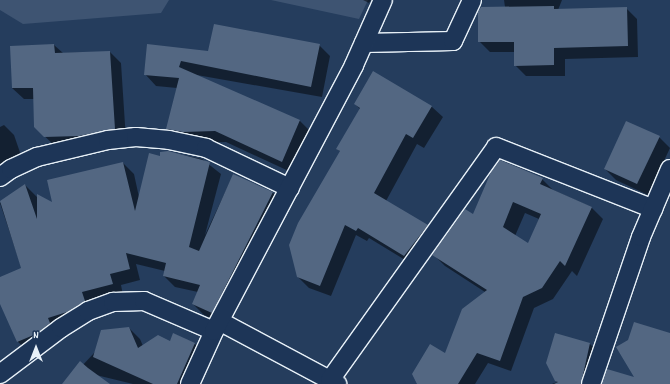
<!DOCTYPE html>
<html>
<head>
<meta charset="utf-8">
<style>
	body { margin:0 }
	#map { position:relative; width:670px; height:384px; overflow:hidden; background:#253d5d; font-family:Dekko,sans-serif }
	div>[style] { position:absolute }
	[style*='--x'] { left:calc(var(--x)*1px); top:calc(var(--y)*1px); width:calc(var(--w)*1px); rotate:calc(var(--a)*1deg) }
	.green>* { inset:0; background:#3e5472 }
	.shadow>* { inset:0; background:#0007 }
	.building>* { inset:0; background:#536782 }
	.roads { filter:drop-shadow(1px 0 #e8f1f8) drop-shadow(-1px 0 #e8f1f8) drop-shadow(0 1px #e8f1f8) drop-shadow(0 -1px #e8f1f8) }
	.street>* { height:18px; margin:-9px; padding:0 9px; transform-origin:9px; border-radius:9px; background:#1d3557 }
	span { translate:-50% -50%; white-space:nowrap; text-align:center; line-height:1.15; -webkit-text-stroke:3px #1d3557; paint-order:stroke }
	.north { position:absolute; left:16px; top:328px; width:40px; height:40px; -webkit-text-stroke:3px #1d3557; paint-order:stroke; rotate:0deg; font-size:11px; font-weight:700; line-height:16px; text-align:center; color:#e8f1f8 }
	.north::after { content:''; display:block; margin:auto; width:14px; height:18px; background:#e8f1f8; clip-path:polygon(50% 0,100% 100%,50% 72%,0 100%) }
</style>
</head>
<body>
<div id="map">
	<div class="green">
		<i style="clip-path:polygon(0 0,169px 0,161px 13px,23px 24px,0 10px)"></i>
		<i style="clip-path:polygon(271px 0,368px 0,359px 19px)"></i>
	</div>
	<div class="shadow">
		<i style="clip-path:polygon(363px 0,371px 0,369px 3px)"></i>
		<i style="clip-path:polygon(504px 0,562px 0,558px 10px,626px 8px,637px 19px,638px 57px,565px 59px,565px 76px,526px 76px,515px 65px,515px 52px,490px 52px,479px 41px,505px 7px)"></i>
		<i style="clip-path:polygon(54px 45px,63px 53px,110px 52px,121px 63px,126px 140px,57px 148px,35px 127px,34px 99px,24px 99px,12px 88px)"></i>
		<i style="clip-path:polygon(148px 45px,209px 52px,319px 45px,330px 56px,322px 97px,191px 74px,300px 121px,311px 132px,293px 173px,226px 142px,195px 143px,178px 140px,167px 129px,177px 88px,156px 86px,145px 74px)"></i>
		<i style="clip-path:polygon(374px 73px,432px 107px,443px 117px,424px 148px,417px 144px,386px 201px,427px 226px,438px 237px,415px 266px,369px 238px,367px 241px,356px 235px,331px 296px,309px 288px,298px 277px,341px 152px,337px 149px,360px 109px,355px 104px)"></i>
		<i style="clip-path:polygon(4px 125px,14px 135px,24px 164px,0 172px,0 127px)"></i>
		<i style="clip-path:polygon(659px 137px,670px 148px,648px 195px,616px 180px,605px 169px)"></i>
		<i style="clip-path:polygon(168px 152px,202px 159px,221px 174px,205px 235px,233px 176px,273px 193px,284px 204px,223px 323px,204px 315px,193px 304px,198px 292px,175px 287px,164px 276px,165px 271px,136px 264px,140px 280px,121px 285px,123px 295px,29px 352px,17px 341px,0 301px,0 278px,22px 269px,0 203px,25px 185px,38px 198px,54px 204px,123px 163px,134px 174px,139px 197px,160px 157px)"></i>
		<i style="clip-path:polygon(evenodd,542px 179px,553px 190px,591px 207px,603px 219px,577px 276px,572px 271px,553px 299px,534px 308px,511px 371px,488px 363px,475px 384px,419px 384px,446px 355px,485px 292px,445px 266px,434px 255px,473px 216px,542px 179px,525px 213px,539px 219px,528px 245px,515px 236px,525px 213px)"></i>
		<i style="clip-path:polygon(129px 328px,140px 339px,143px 346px,170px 342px,174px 334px,195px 344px,206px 355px,193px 384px,133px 384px,96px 375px,107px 384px,65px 384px,95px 352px)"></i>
		<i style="clip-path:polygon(556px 334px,590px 344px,601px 355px,595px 384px,552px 384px,557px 382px,547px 363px)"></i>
	</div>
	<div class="building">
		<i style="clip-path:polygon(554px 6px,554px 9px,627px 7px,628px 46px,554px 48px,554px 65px,514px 66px,514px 42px,478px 42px,478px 12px,481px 7px)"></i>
		<i style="clip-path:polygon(214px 24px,320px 44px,311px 87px,181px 61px,179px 67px,300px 120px,282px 162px,215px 131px,183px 132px,166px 129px,179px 78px,144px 75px,147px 44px,208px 51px)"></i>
		<i style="clip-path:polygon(54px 44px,55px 53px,110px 51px,115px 129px,79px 136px,44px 137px,34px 127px,33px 88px,12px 88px,10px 46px)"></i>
		<i style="clip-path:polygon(373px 71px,432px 106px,413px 138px,406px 134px,374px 193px,428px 225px,404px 256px,358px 228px,356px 231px,345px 225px,320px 286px,297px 277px,289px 245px,298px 223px,340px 151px,336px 149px,360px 108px,354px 104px)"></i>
		<i style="clip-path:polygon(626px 121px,660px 136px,637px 184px,604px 169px)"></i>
		<i style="clip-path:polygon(168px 151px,210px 162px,189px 247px,199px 251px,233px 174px,273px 192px,212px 313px,192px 304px,200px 285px,163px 276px,166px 263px,126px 253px,130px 269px,110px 274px,113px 284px,82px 292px,85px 301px,67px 312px,48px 318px,50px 323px,36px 334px,17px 342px,0 304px,0 277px,21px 268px,0 201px,25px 184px,37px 219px,37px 194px,52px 202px,47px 180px,123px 162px,135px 211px,149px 153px,160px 156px,160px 152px)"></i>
		<i style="clip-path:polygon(evenodd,500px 160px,543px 178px,540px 184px,592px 207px,565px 266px,560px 261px,542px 288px,523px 297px,500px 361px,477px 353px,458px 384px,417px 384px,412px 374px,430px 344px,445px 353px,462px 309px,487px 290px,432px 255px,465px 209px,473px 214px,491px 172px,500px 160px,513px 202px,541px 214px,528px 243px,503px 227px,513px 202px)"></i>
		<i style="clip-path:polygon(634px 322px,670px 333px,670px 384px,602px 384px,607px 369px,634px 377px,616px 347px,628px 340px)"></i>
		<i style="clip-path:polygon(129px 327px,138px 348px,158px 335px,170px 341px,173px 333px,195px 343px,177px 384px,153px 384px,93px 357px,101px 330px)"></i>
		<i style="clip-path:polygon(555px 333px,590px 343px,581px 384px,554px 384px,558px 382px,555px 381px,546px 363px)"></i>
		<i style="clip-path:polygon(80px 361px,88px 368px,110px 384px,62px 384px)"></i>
	</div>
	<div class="roads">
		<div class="street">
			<i style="--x:364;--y:43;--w:89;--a:-1.3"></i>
			<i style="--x:453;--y:41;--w:45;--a:-65.1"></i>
			<i style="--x:0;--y:177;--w:14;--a:-36"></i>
			<i style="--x:11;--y:169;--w:29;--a:-25"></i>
			<i style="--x:37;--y:157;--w:73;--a:-13.5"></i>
			<i style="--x:108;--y:140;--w:28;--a:-6"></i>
			<i style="--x:136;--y:137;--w:33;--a:5"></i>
			<i style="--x:169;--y:140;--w:38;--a:12"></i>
			<i style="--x:206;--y:148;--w:93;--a:25.5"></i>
			<i style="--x:221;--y:322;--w:132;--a:28.1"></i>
			<i style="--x:0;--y:374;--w:76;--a:-37"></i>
			<i style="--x:61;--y:328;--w:32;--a:-32"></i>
			<i style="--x:88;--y:311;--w:27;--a:-20"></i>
			<i style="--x:113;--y:302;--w:31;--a:-2"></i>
			<i style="--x:144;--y:301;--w:76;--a:23.2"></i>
			<i style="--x:330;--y:380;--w:286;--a:-54.5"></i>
			<i style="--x:496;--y:147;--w:169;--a:21.5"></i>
			<i style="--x:190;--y:384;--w:58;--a:-65.6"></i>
			<i style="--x:214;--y:331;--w:301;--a:-62.2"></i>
			<i style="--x:354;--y:65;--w:71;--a:-66"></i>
			<i style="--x:591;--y:384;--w:155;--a:-71.2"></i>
			<i style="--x:641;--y:237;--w:74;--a:-66.9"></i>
		</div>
	</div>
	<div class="north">N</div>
</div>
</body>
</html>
